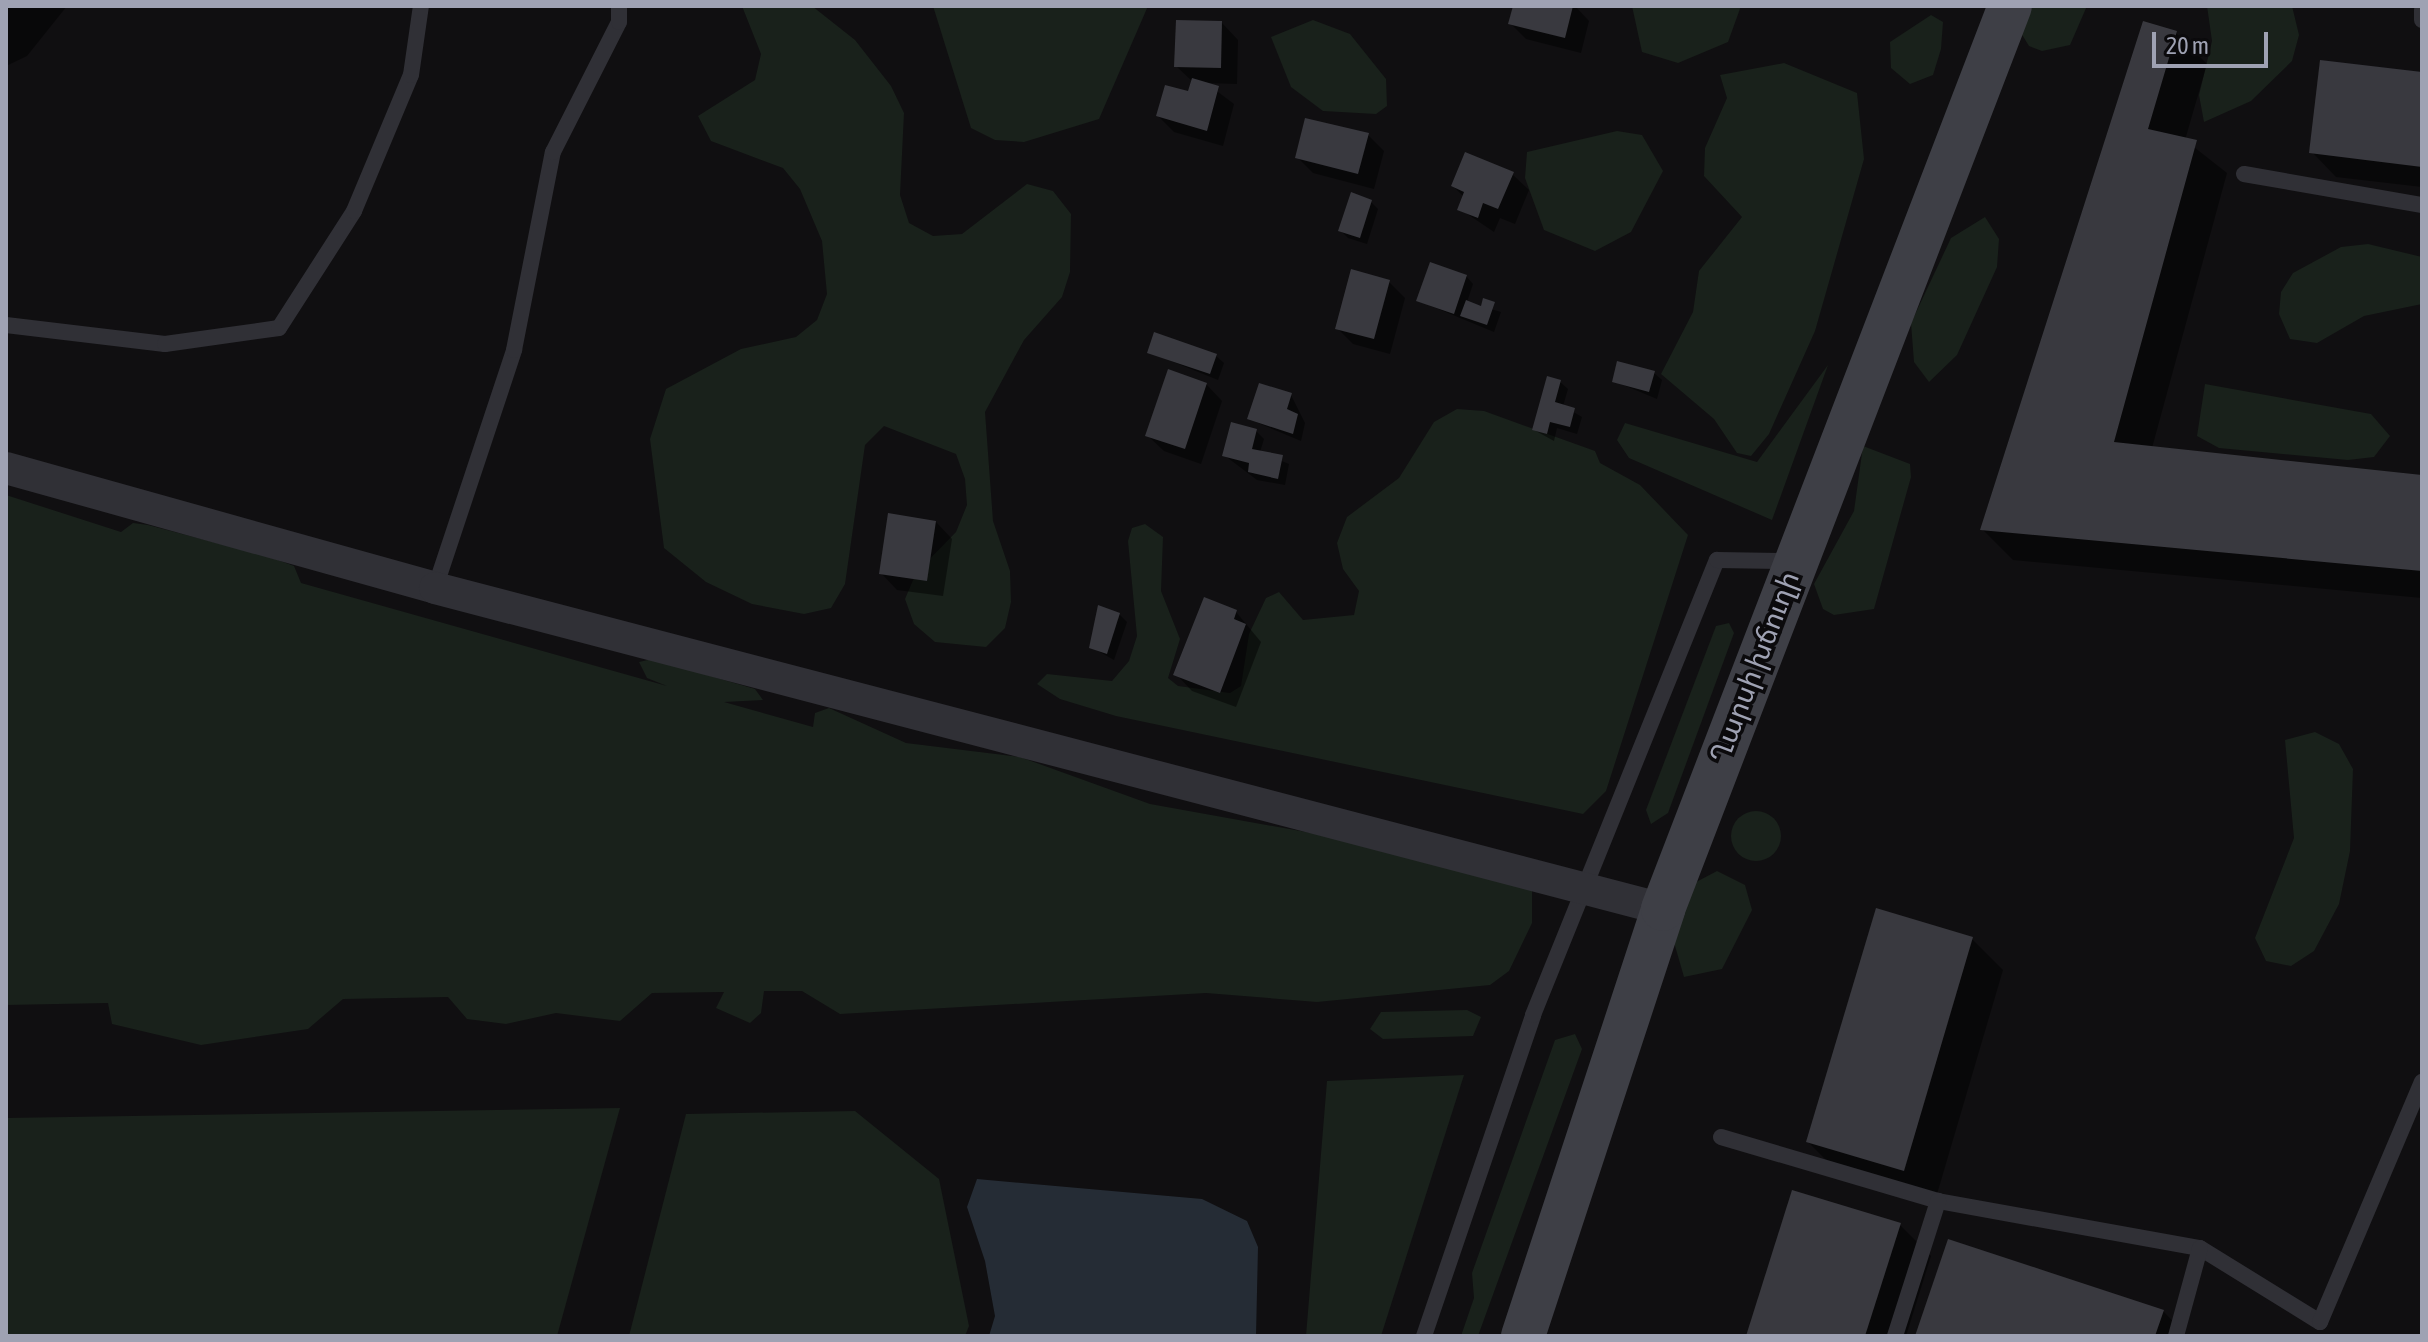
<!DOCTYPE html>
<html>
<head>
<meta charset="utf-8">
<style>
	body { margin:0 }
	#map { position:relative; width:2428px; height:1342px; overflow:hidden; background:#100f11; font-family:"Asap Condensed","Noto Sans Armenian",sans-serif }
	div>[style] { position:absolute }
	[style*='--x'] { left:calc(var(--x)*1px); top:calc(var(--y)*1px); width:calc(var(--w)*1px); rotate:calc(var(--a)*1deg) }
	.green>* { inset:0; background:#19211b }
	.round { border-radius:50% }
	.water>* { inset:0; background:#252c35 }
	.shadow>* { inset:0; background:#0007 }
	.building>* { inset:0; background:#39393f }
	.service>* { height:16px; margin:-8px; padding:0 8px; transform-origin:8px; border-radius:8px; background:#303036 }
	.minor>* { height:32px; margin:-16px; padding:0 16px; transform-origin:16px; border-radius:16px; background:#303036 }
	.secondary>* { height:44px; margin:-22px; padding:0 22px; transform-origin:22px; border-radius:22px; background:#3e3f46 }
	span { translate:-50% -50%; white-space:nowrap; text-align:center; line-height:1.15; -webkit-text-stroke:7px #0b0a0c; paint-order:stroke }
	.street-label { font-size:28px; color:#9fa2b3 }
	.frame { position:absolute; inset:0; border:8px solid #9fa2b3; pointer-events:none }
	.scale { position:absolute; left:2152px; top:32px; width:116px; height:36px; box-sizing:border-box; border:4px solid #9fa2b3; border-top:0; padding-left:10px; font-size:24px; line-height:28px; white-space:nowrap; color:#9fa2b3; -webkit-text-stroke:6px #0b0a0c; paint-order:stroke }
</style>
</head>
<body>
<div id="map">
	<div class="green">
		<i style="clip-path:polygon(742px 6px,812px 6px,855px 40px,891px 86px,904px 113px,900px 195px,909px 223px,933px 236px,962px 234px,1027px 184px,1053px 191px,1071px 214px,1070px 272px,1062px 297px,1024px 340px,985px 412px,993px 521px,1010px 571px,1011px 602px,1005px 628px,986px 647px,935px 642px,914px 624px,905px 599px,916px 573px,956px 532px,967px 505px,965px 479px,956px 454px,884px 426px,865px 445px,845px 584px,831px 608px,804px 614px,752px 604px,706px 582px,664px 548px,650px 439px,666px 389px,741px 349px,796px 337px,817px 320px,827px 294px,822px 241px,800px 189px,783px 168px,711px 141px,698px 116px,755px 80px,761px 54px)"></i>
		<i style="clip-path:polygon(933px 6px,1148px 6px,1099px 119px,1024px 142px,995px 140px,971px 128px)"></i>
		<i style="clip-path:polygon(1632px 6px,1741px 6px,1728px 42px,1678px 63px,1642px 52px)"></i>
		<i style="clip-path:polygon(2018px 6px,2087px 6px,2070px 45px,2042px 51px,2029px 46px,2016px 25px)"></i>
		<i style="clip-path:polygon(2207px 6px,2292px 6px,2299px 35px,2292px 61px,2251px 101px,2204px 122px,2199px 95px,2212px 41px)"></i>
		<i style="clip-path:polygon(1931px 15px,1943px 22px,1941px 49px,1933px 75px,1910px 84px,1891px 68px,1890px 42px)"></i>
		<i style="clip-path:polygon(1313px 20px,1350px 34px,1386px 79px,1387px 106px,1376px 114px,1323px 111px,1291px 87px,1271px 37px)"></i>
		<i style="clip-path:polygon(1784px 63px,1857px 93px,1864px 159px,1815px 331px,1769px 434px,1751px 456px,1737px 453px,1714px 419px,1661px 374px,1693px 312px,1699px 271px,1742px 217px,1704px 176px,1705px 148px,1727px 98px,1720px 75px)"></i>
		<i style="clip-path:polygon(1617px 131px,1642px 135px,1663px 171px,1631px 232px,1595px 251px,1544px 230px,1525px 178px,1527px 152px)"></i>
		<i style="clip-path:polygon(1985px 217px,1999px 239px,1997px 267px,1957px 355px,1929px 382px,1914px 362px,1911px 323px,1951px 238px)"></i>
		<i style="clip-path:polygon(2368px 244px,2422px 257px,2422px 304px,2364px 316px,2317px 343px,2290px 339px,2279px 314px,2281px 292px,2293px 273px,2341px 247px)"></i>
		<i style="clip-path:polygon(1828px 365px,1772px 520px,1629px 458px,1617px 440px,1625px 423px,1757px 462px)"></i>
		<i style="clip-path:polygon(2205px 384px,2371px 414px,2390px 436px,2374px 457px,2348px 460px,2219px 448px,2197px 436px)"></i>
		<i style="clip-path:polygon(1457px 409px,1484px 411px,1595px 451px,1600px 463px,1640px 485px,1688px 535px,1606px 791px,1583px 814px,1116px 716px,1060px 699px,1037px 684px,1047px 674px,1112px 681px,1129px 661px,1137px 636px,1128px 541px,1132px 528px,1145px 524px,1163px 537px,1161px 591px,1180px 639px,1168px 678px,1178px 686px,1230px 693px,1241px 686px,1249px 634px,1266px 598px,1279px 592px,1303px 620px,1354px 615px,1359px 591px,1343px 569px,1337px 543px,1347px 517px,1399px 478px,1434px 422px)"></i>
		<i style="clip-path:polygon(1863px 446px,1910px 464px,1911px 477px,1874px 609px,1834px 615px,1823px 609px,1814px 584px,1854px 511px)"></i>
		<i style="clip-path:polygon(6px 495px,121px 532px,133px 523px,148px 525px,267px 556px,294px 566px,301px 583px,667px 686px,647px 678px,639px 662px,652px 659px,755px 689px,763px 700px,724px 702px,813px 727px,815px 713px,829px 708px,906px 743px,1020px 757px,1150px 804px,1345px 839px,1532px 884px,1532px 923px,1509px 971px,1490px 985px,1317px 1002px,1206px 993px,840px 1014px,802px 991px,764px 991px,761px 1013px,750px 1023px,716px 1008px,724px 992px,652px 993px,620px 1021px,556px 1013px,506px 1024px,467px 1019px,448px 997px,343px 999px,308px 1029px,201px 1045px,112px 1024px,108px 1003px,6px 1005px)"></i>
		<i style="clip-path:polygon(1729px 623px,1734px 633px,1668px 813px,1651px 824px,1646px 810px,1716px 626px)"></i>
		<i style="clip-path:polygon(2315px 732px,2339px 744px,2353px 769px,2350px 851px,2339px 904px,2314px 951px,2291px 966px,2266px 961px,2255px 938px,2294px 838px,2285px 740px)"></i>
		<i class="round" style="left:1731px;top:811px;width:50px;height:50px"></i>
		<i style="clip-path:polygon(1717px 871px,1745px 885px,1752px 910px,1722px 969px,1684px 977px,1669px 925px,1683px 889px)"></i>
		<i style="clip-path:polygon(1467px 1010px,1481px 1017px,1473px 1036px,1383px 1039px,1370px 1029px,1381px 1012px)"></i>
		<i style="clip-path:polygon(1575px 1034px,1582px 1049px,1478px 1336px,1461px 1336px,1474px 1298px,1472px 1273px,1555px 1040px)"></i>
		<i style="clip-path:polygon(1464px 1075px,1381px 1336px,1306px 1336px,1327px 1081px)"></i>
		<i style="clip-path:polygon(620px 1108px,557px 1336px,6px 1336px,6px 1118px)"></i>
		<i style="clip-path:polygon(855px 1111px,939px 1179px,969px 1326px,965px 1336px,629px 1336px,686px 1114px)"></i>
	</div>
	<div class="water">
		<i style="clip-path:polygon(977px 1179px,1202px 1199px,1247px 1221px,1258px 1247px,1256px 1336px,989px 1336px,995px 1316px,985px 1261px,967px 1207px)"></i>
	</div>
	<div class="shadow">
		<i style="clip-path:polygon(6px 6px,67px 6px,27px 56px,6px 66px)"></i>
		<i style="clip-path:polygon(1515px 6px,1575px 6px,1589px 21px,1581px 53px,1526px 39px,1510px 23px)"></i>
		<i style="clip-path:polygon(1222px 23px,1238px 40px,1237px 84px,1206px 83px,1234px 104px,1223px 146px,1174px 132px,1158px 116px,1190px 94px,1193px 82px,1176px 66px)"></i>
		<i style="clip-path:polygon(2176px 33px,2207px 64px,2185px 140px,2227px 173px,2152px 448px,2422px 477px,2422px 598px,2013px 560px,1982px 529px)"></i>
		<i style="clip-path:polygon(2422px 74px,2422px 187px,2336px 177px,2312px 152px)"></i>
		<i style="clip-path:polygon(1368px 135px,1384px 151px,1374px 189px,1313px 173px,1297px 157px)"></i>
		<i style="clip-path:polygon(1512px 174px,1529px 190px,1515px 224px,1500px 218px,1494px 232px,1460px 209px,1465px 198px,1453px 186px)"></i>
		<i style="clip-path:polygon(1371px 202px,1378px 209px,1367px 244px,1348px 238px,1340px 230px)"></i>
		<i style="clip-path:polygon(1466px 276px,1473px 284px,1467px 302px,1501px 312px,1494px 332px,1419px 301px)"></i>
		<i style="clip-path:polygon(1389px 282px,1405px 298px,1390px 354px,1353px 344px,1337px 328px)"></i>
		<i style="clip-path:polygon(1149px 352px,1216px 356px,1224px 363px,1218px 380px)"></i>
		<i style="clip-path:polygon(1654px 373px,1662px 380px,1657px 399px,1614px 381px)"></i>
		<i style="clip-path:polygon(1560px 382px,1568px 389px,1563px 406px,1582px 417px,1577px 434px,1557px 428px,1554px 441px,1534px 430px)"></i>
		<i style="clip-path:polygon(1206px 384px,1222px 401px,1201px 464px,1164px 451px,1147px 435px)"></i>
		<i style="clip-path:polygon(1291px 395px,1305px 423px,1301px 441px,1249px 419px)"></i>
		<i style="clip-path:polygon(1256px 431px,1264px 439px,1260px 452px,1289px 464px,1285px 485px,1257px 480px,1224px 455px)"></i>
		<i style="clip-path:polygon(936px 522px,952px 539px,943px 596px,897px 590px,881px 573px)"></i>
		<i style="clip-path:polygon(1236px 612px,1261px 642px,1236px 707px,1192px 691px,1176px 674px)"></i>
		<i style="clip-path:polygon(1119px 614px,1127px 622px,1114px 660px,1091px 647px)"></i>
		<i style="clip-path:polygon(1972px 939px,2003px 970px,1935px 1201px,1839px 1173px,1808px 1142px)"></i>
		<i style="clip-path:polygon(1900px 1225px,1931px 1256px,1906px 1336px,1748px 1336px)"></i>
		<i style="clip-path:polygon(2163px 1311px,2187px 1336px,1918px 1336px)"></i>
	</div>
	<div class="building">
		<i style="clip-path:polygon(1513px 6px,1573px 6px,1565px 38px,1508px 24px)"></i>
		<i style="clip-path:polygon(1176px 20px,1222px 21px,1221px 68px,1174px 67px)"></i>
		<i style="clip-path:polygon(2143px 21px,2177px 31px,2148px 129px,2197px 140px,2114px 442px,2422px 475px,2422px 571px,1980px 530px)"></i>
		<i style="clip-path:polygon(2320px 60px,2422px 72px,2422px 167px,2309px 153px)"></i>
		<i style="clip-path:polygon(1192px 78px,1219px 86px,1207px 131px,1156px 116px,1165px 85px,1188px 91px)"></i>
		<i style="clip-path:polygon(1305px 118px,1369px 133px,1358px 174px,1295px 158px)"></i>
		<i style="clip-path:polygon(1465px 152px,1514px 172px,1498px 209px,1483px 203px,1478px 218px,1457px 210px,1464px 192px,1451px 186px)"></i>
		<i style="clip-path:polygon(1351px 192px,1372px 200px,1360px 238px,1338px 231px)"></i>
		<i style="clip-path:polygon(1430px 262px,1467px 275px,1454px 314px,1416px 301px)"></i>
		<i style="clip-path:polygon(1351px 269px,1390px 280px,1374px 339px,1335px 329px)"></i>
		<i style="clip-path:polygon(1483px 298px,1495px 302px,1487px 325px,1460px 316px,1466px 300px,1481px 306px)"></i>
		<i style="clip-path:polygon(1154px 332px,1217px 354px,1210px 374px,1147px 353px)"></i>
		<i style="clip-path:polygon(1617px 361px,1655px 371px,1649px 392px,1612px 382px)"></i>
		<i style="clip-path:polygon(1168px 369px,1207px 383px,1185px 449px,1145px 436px)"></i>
		<i style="clip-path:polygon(1547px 376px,1561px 380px,1555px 402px,1575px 408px,1570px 427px,1550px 422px,1547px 434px,1532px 430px)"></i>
		<i style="clip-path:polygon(1259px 383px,1292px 393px,1287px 409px,1298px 414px,1293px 434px,1247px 419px)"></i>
		<i style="clip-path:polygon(1231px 422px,1257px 429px,1252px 449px,1283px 455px,1278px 479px,1248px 472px,1249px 463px,1222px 456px)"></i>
		<i style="clip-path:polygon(888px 513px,936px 521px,927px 581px,879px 574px)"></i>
		<i style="clip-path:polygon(1204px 597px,1237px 610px,1234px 619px,1246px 624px,1220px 693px,1173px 675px)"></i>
		<i style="clip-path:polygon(1098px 605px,1120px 613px,1107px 654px,1089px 648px)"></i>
		<i style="clip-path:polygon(1876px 908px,1973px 937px,1904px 1171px,1806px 1142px)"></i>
		<i style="clip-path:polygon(1792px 1190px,1901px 1223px,1865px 1336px,1746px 1336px)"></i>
		<i style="clip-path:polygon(1948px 1239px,2164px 1310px,2155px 1336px,1915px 1336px)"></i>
	</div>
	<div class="service">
		<i style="--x:2422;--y:10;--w:10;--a:90"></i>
		<i style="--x:2244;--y:174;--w:181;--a:9.9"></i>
		<i style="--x:6;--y:325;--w:160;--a:6.8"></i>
		<i style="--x:165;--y:344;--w:115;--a:-8"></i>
		<i style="--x:279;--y:328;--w:139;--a:-57.3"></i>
		<i style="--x:354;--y:211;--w:147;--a:-67.3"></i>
		<i style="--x:411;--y:75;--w:70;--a:-81.8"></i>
		<i style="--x:435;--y:588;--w:251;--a:-71.6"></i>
		<i style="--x:514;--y:350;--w:202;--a:-78.9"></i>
		<i style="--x:553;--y:152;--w:146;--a:-63.1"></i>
		<i style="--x:619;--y:22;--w:16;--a:-90"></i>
		<i style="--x:1721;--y:1137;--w:226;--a:16.4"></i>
		<i style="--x:1938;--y:1201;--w:266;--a:10.2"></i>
		<i style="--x:2200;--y:1248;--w:141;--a:31.7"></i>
		<i style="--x:2320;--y:1322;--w:261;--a:-67"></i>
		<i style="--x:1424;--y:1336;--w:339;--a:-71.2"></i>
		<i style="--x:1533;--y:1015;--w:491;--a:-68"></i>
		<i style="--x:1717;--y:560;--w:75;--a:0.8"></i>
		<i style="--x:1895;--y:1336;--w:142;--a:-72.3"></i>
		<i style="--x:2176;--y:1336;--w:91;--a:-74.7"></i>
	</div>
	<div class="minor">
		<i style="--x:6;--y:468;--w:445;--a:15.6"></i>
		<i style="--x:435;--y:588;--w:1269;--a:14.65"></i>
	</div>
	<div class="secondary">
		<i style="--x:1523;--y:1336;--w:449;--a:-71.8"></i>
		<i style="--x:1663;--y:909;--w:967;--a:-68.98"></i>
	</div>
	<div class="street-label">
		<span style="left:1754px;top:667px;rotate:-69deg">Ղարսի խճուղի</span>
	</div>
	<div class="frame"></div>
	<div class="scale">20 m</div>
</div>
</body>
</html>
